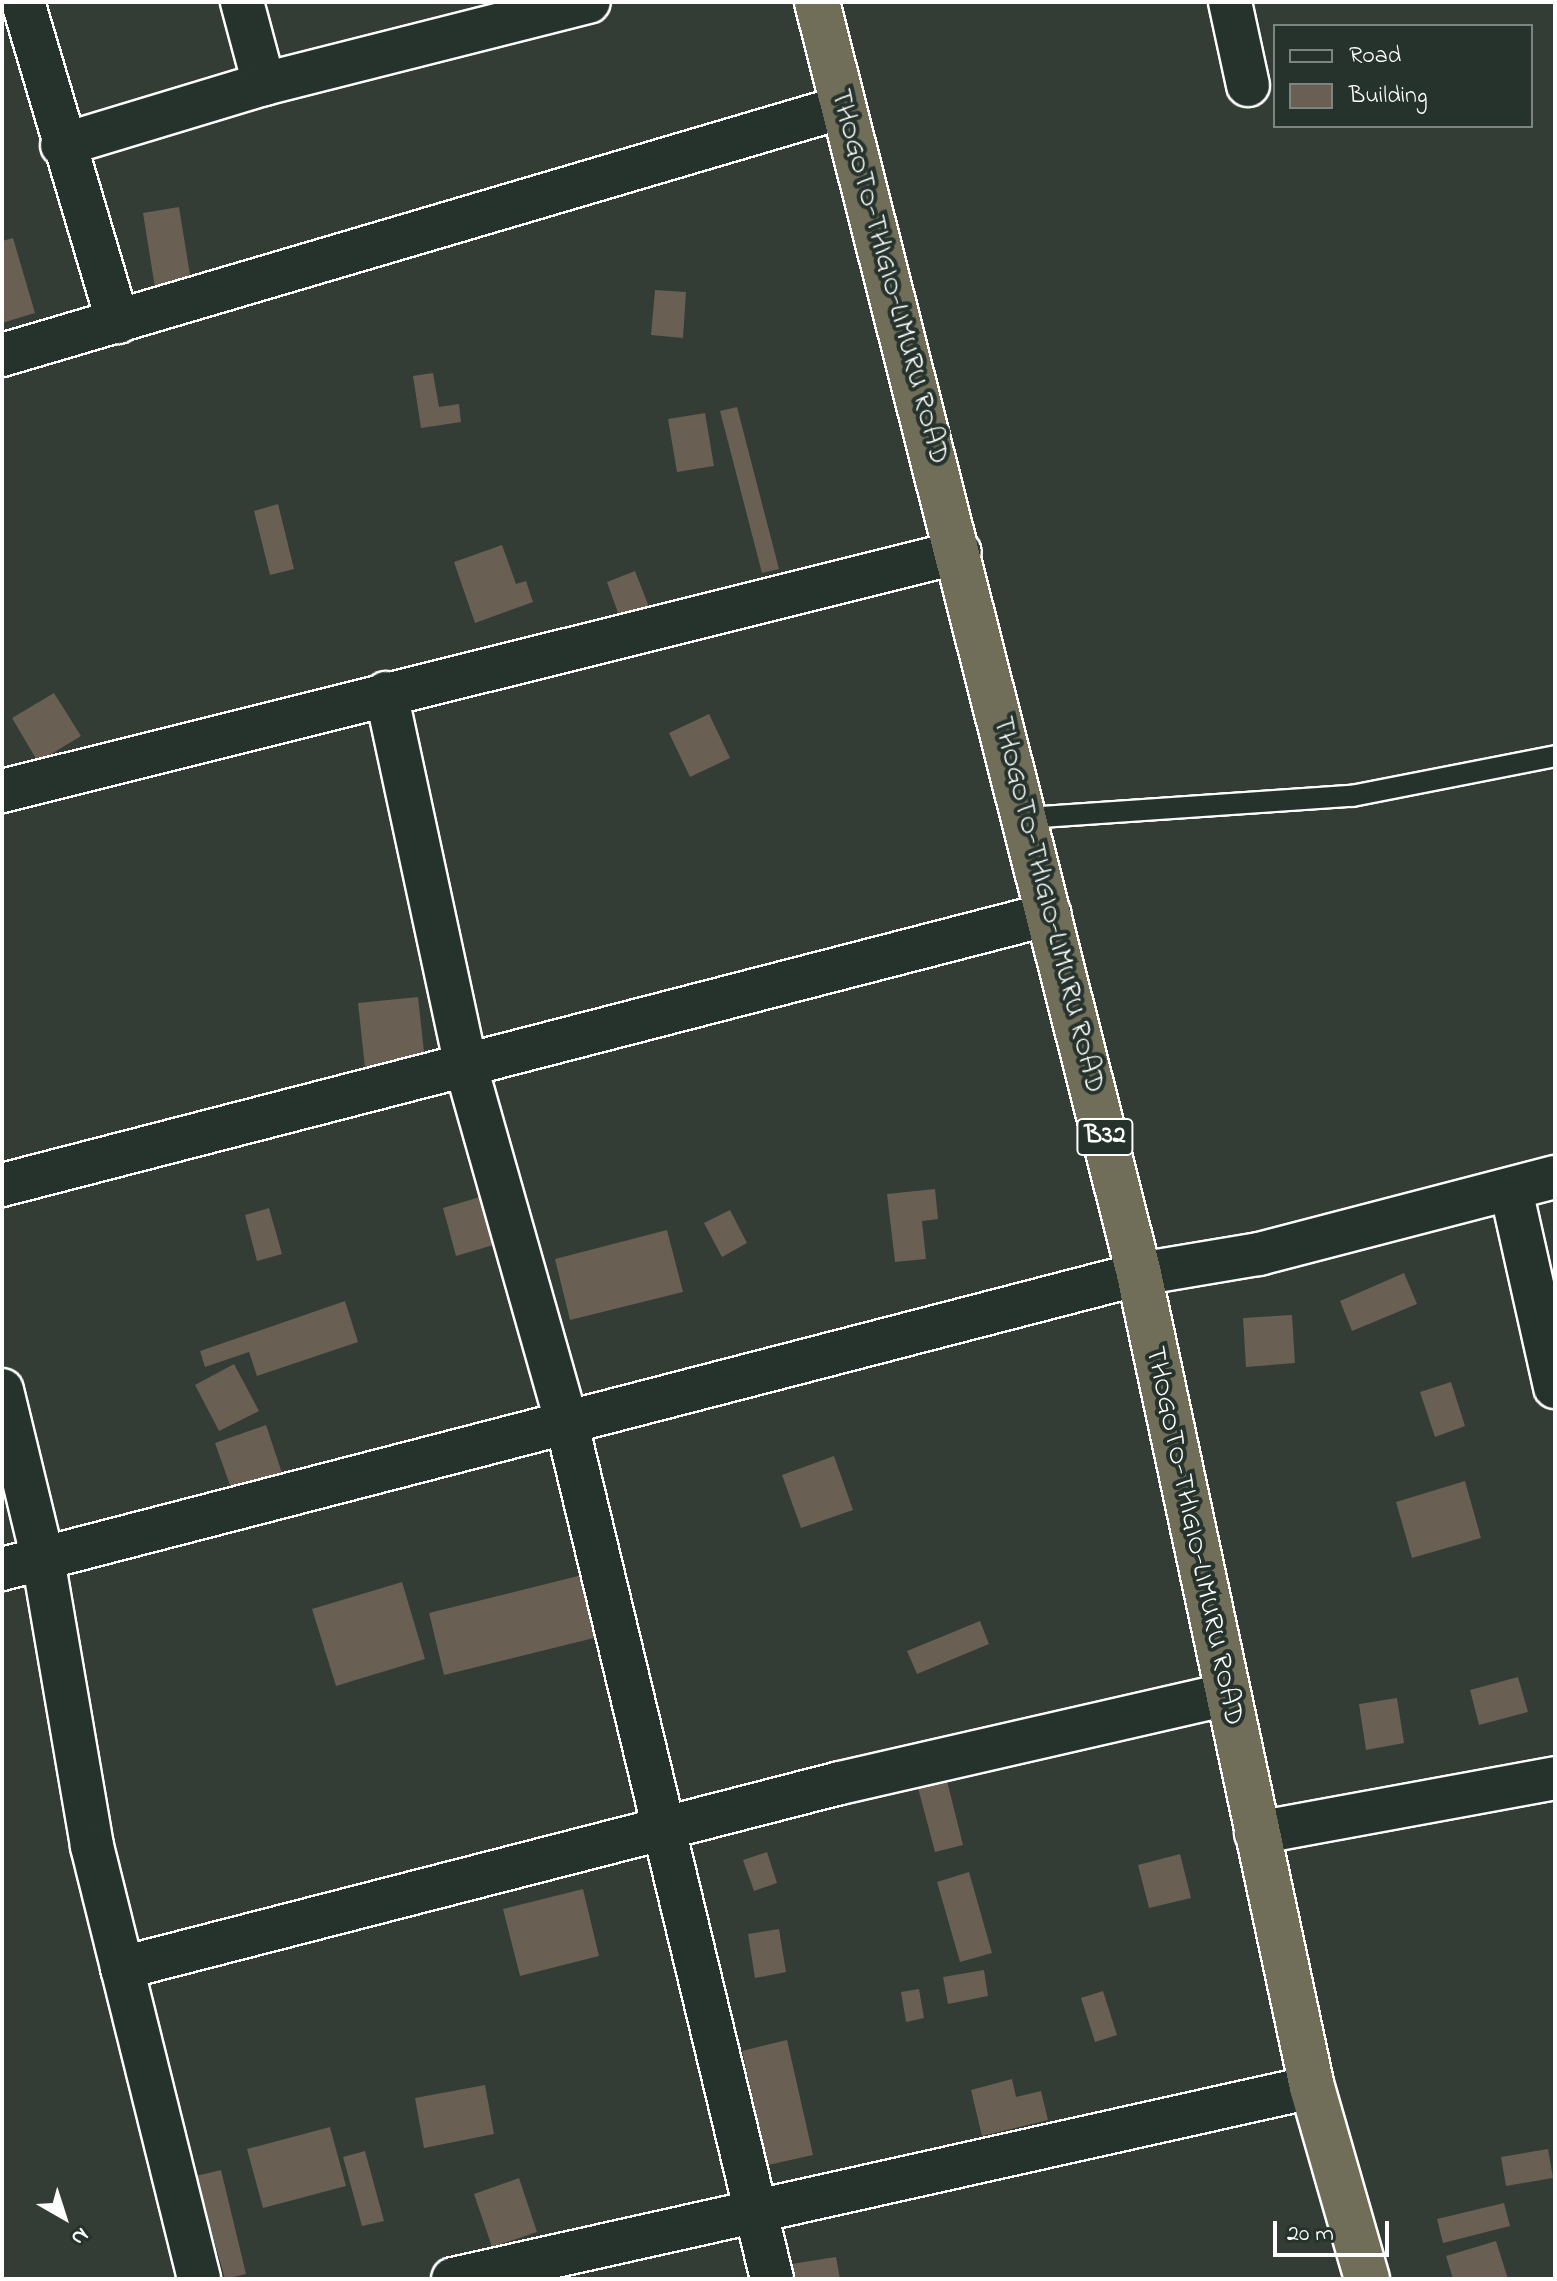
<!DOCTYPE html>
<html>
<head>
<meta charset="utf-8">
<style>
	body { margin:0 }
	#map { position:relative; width:1557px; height:2281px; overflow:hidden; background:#333c35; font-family:"Indie Flower",sans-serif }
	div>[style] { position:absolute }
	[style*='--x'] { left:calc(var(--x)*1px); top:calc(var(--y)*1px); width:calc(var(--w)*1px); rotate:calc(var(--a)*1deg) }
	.building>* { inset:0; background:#695f53 }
	.roads { filter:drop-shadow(2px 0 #fff) drop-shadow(-2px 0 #fff) drop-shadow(0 2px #fff) drop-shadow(0 -2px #fff) }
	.service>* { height:20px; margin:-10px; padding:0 10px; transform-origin:10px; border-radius:10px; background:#26332d }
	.minor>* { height:42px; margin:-21px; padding:0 21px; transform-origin:21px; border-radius:21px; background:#26332d }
	.trunk>* { height:44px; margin:-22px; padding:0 22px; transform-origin:22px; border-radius:22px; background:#706e59 }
	span { translate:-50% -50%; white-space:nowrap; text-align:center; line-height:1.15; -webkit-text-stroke:8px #26332d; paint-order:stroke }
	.shield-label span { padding:2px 6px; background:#26332d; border:2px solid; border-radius:6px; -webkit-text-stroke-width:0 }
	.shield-label { font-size:26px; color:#fff; font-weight:700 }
	.street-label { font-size:28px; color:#fff }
	.frame { position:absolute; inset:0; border:4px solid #fff; pointer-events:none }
	.legend { position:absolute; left:1273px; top:24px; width:260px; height:104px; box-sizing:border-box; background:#26332d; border:2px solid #7d8581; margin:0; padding:10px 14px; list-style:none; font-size:24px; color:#fff }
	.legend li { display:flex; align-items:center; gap:16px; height:40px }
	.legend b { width:40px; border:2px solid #7d8581 }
	.north { position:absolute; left:24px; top:2177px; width:80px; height:80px; -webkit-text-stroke:6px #26332d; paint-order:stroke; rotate:141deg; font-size:22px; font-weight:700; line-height:32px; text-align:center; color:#fff }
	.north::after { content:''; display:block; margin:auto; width:28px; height:36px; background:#fff; clip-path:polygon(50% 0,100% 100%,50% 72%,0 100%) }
	.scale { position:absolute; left:1273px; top:2221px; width:116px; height:36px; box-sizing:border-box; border:4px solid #fff; border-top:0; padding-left:10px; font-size:24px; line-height:28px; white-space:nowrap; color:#fff; -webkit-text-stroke:6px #26332d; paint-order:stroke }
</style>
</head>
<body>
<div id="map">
	<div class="building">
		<i style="clip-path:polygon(179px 207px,191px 281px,155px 288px,143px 213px)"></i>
		<i style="clip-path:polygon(13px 238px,35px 313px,2px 323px,2px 241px)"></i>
		<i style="clip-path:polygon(655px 290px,686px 292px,683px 338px,651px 335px)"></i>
		<i style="clip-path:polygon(433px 373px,439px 407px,459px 404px,461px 422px,421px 428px,413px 376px)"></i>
		<i style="clip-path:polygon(737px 407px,779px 569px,762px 573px,720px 411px)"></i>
		<i style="clip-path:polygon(705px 413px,714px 466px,677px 472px,668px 419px)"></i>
		<i style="clip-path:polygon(278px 504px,294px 569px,270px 575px,254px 511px)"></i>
		<i style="clip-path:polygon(502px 545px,516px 584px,526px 581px,533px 602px,475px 623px,454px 562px)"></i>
		<i style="clip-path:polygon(635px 571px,651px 612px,622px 624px,607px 582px)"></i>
		<i style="clip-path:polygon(54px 693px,81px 736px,38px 762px,12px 718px)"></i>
		<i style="clip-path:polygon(709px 714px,730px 758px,690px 777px,669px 733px)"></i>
		<i style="clip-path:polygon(418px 997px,425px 1061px,365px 1068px,358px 1003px)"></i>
		<i style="clip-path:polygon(935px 1189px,938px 1219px,922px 1221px,926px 1259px,895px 1262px,887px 1194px)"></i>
		<i style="clip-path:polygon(483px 1196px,497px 1244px,456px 1256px,443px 1208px)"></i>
		<i style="clip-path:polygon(269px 1208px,282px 1254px,257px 1261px,245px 1215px)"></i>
		<i style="clip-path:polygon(730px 1210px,747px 1243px,722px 1257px,704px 1223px)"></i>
		<i style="clip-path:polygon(667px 1230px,683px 1292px,570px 1320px,555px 1259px)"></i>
		<i style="clip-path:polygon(1404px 1273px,1417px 1304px,1352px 1331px,1340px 1301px)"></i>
		<i style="clip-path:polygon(345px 1301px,358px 1342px,257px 1376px,249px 1352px,205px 1367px,200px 1351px)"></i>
		<i style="clip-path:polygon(1292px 1315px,1295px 1363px,1246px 1367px,1243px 1318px)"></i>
		<i style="clip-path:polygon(234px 1364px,259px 1411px,219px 1431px,195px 1385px)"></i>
		<i style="clip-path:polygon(1451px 1382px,1465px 1426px,1435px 1437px,1420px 1392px)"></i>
		<i style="clip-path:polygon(266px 1425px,282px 1473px,232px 1491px,215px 1443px)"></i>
		<i style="clip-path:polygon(834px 1456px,853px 1510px,801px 1528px,782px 1475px)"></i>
		<i style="clip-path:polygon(1465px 1481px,1481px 1538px,1412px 1558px,1396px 1502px)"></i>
		<i style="clip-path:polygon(582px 1575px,598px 1637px,444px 1675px,429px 1613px)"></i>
		<i style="clip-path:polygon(402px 1582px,425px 1659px,336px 1686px,312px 1609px)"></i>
		<i style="clip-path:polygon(980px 1621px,989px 1644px,917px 1674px,907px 1651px)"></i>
		<i style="clip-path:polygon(1518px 1677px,1528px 1712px,1479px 1725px,1470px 1690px)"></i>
		<i style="clip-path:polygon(1397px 1698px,1404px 1743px,1366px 1750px,1359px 1704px)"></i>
		<i style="clip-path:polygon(946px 1777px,963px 1845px,935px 1852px,917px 1784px)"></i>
		<i style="clip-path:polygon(767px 1852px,777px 1883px,754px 1891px,743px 1860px)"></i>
		<i style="clip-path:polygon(1180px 1854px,1191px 1898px,1149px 1908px,1138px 1865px)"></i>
		<i style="clip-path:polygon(969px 1872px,992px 1953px,960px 1962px,937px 1882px)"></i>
		<i style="clip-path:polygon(583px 1889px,599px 1956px,520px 1976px,503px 1909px)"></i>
		<i style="clip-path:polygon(779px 1929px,786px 1972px,755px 1978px,748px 1934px)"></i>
		<i style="clip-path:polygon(984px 1970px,988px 1996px,948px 2004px,943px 1977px)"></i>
		<i style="clip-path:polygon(919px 1989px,924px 2018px,906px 2022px,901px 1992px)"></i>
		<i style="clip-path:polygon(1103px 1991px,1117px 2035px,1095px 2042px,1081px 1998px)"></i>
		<i style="clip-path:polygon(787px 2040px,813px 2155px,768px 2165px,742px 2051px)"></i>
		<i style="clip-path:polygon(1012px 2079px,1016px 2097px,1041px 2091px,1048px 2120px,982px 2136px,971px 2090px)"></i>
		<i style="clip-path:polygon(485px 2085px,494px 2134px,424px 2148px,415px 2098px)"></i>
		<i style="clip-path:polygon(330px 2127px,346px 2186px,263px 2208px,247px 2149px)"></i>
		<i style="clip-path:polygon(1548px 2149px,1553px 2178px,1506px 2186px,1501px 2157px)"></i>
		<i style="clip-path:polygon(365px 2151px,384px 2221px,362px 2226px,343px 2157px)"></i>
		<i style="clip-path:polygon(221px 2170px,246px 2274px,225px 2279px,196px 2176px)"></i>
		<i style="clip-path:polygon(519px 2178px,537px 2232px,492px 2247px,474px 2194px)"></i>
		<i style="clip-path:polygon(1504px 2203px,1510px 2226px,1443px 2243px,1437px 2219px)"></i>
		<i style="clip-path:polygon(1496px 2241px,1508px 2279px,1453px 2279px,1446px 2256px)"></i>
		<i style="clip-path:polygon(836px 2257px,840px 2279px,787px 2279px,785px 2265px)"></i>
	</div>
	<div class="roads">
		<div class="service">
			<i style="--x:1026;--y:818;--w:327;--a:-3.9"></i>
			<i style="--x:1352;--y:796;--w:207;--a:-11.1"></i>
		</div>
		<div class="minor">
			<i style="--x:23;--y:2;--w:334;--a:73.5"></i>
			<i style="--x:242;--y:2;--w:85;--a:75"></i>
			<i style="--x:1230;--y:2;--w:85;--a:77.8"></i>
			<i style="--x:62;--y:145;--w:211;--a:-16.8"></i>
			<i style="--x:264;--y:84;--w:335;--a:-14.2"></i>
			<i style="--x:2;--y:355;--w:877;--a:-16.43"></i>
			<i style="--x:386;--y:693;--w:382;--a:77.9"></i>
			<i style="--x:466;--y:1067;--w:372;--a:74.2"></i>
			<i style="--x:567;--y:1425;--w:878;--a:76.5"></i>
			<i style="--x:2;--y:791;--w:987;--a:-14.01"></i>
			<i style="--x:2;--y:1185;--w:1082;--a:-14.5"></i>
			<i style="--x:1511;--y:1190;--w:202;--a:77.4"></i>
			<i style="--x:2;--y:1390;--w:174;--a:76.4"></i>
			<i style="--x:43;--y:1559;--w:291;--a:80.3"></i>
			<i style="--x:92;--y:1846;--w:446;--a:76.1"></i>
			<i style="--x:2;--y:1569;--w:1175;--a:-14.54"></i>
			<i style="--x:1139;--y:1274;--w:122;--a:-9.5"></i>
			<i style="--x:1259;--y:1254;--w:306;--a:-14.6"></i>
			<i style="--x:1256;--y:1833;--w:304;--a:-10.4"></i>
			<i style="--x:122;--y:1968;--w:741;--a:-14.45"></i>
			<i style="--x:840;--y:1783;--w:395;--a:-12.9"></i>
			<i style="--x:453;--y:2279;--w:880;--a:-12.6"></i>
		</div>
		<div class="trunk">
			<i style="--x:817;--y:2;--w:1312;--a:75.79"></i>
			<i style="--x:1139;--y:1274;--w:831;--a:77.99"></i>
			<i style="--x:1312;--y:2087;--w:200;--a:74"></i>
		</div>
	</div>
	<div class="shield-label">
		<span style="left:1105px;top:1137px">B32</span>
	</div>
	<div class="street-label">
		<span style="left:888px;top:277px;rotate:75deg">THOGOTO-THIGIO-LIMURU ROAD</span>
		<span style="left:1047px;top:905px;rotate:76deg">THOGOTO-THIGIO-LIMURU ROAD</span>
		<span style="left:1193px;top:1536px;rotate:78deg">THOGOTO-THIGIO-LIMURU ROAD</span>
	</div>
	<div class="frame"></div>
	<ul class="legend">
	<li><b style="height:10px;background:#26332d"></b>Road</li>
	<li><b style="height:22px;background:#695f53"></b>Building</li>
	</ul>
	<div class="north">N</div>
	<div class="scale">20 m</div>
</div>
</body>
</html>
